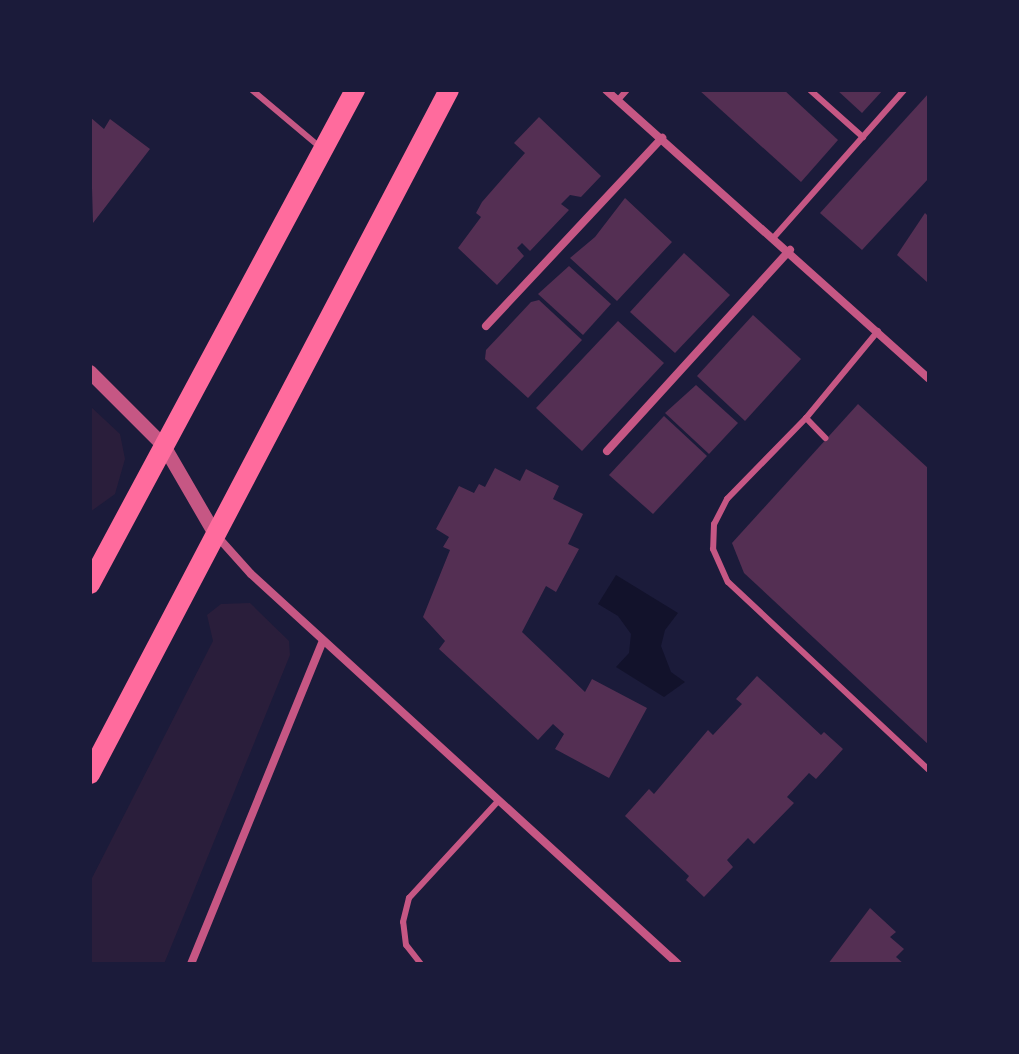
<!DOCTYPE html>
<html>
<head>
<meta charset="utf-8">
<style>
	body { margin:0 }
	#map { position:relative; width:1019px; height:1054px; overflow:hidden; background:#1b1b3a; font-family:Cabin,sans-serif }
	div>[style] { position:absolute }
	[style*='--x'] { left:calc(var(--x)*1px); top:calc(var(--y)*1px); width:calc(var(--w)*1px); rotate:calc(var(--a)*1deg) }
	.green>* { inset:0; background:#2a1e3b }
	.water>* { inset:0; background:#12122b }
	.building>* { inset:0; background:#542f53 }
	.service>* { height:6px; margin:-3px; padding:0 3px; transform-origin:3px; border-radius:3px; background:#c65784 }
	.minor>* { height:8px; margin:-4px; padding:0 4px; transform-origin:4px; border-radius:4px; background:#c65784 }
	.tertiary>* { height:14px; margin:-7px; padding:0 7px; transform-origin:7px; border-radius:7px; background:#c65784 }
	.primary>* { height:20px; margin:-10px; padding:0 10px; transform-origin:10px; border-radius:10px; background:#ff6b9d }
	span { translate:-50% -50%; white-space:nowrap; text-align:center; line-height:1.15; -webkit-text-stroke:6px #1b1b3a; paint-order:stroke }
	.frame { position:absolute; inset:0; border:92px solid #1b1b3a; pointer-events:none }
</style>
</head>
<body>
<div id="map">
	<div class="green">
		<i style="clip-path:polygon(90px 406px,120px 434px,125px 459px,115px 494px,90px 512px)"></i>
		<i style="clip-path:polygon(250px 603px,289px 641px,290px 655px,164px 964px,90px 964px,90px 882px,213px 641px,207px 615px,221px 604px)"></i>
	</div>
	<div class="water">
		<i style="clip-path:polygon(616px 575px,678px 613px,665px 630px,661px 646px,671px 672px,685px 682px,664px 697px,616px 667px,629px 653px,631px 634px,618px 616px,598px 604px)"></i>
	</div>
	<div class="building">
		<i style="clip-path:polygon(699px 90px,784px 90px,838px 140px,801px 182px)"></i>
		<i style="clip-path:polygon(837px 90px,883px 90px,862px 113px)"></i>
		<i style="clip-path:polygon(929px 93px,929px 178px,862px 250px,820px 213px)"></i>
		<i style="clip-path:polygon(90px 117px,104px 129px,110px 119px,150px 149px,93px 223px)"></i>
		<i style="clip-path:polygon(539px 117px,601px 176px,581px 197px,570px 195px,561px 204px,569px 210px,530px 251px,522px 243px,517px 248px,524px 256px,497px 285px,458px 248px,481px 217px,476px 213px,482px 202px,525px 153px,514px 143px)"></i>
		<i style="clip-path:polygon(625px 198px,672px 242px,617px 301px,570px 258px,595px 237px)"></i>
		<i style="clip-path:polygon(925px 213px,929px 217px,927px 282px,897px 255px)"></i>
		<i style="clip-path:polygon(684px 253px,730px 295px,675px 353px,630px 312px)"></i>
		<i style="clip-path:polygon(569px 266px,611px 304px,583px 335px,538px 294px)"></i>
		<i style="clip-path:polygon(539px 300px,582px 340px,528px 398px,485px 359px,486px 350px,531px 302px)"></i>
		<i style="clip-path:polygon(753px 315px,801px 359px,745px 421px,697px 376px)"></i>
		<i style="clip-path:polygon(618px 321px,664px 363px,582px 451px,536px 408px)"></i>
		<i style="clip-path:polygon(696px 385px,738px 423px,709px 454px,665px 413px)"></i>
		<i style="clip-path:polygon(858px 404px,929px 469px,929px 745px,744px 573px,732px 543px)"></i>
		<i style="clip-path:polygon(664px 416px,707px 456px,653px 514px,609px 475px)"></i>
		<i style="clip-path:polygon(495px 468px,520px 481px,526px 469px,559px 486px,553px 499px,583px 514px,568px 544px,579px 549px,556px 592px,546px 586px,522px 632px,585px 692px,592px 679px,647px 708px,609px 778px,555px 749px,564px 734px,553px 724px,538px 740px,439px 649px,445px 641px,423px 617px,450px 550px,443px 547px,449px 537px,436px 529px,459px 486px,474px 493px,479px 484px,485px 487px)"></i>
		<i style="clip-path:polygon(757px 676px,821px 735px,824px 732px,843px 749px,816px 779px,809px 773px,787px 797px,794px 803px,754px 844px,748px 838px,727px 860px,733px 867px,704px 897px,686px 880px,689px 876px,625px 816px,649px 789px,654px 794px,708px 730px,713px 735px,742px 704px,736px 699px)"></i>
		<i style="clip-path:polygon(870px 908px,896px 932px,890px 937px,904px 949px,896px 957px,904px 964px,828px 964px)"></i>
	</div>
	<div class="service">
		<i style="--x:252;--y:90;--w:89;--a:40"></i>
		<i style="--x:810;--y:90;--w:71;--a:41.6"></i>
		<i style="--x:618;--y:100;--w:13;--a:-48"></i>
		<i style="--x:775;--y:236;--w:195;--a:-48.5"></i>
		<i style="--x:878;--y:331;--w:113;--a:129.6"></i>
		<i style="--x:806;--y:418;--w:113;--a:134.3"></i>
		<i style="--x:727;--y:499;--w:28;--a:117"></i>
		<i style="--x:714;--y:524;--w:25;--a:92"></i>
		<i style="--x:713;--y:549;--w:36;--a:66"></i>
		<i style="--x:728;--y:582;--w:275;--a:43.1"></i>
		<i style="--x:806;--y:418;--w:28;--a:46"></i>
		<i style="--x:421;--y:964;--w:24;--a:-128"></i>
		<i style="--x:406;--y:945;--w:23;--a:-97"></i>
		<i style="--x:403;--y:922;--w:25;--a:-76"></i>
		<i style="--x:409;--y:898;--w:133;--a:-47.4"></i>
	</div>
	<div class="minor">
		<i style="--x:606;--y:90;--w:433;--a:41.8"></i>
		<i style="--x:486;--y:326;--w:258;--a:-46.9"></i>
		<i style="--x:607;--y:451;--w:272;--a:-47.7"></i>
		<i style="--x:216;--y:535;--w:52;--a:48.1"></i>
		<i style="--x:251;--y:574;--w:578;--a:42.41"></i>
		<i style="--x:191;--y:964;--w:349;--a:-67.8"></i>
	</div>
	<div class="tertiary">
		<i style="--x:90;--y:372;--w:105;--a:45"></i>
		<i style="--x:164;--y:446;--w:102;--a:59.9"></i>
	</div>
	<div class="primary">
		<i style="--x:90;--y:584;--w:561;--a:-61.79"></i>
		<i style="--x:90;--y:774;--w:772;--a:-62.31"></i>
	</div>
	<div class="frame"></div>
</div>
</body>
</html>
